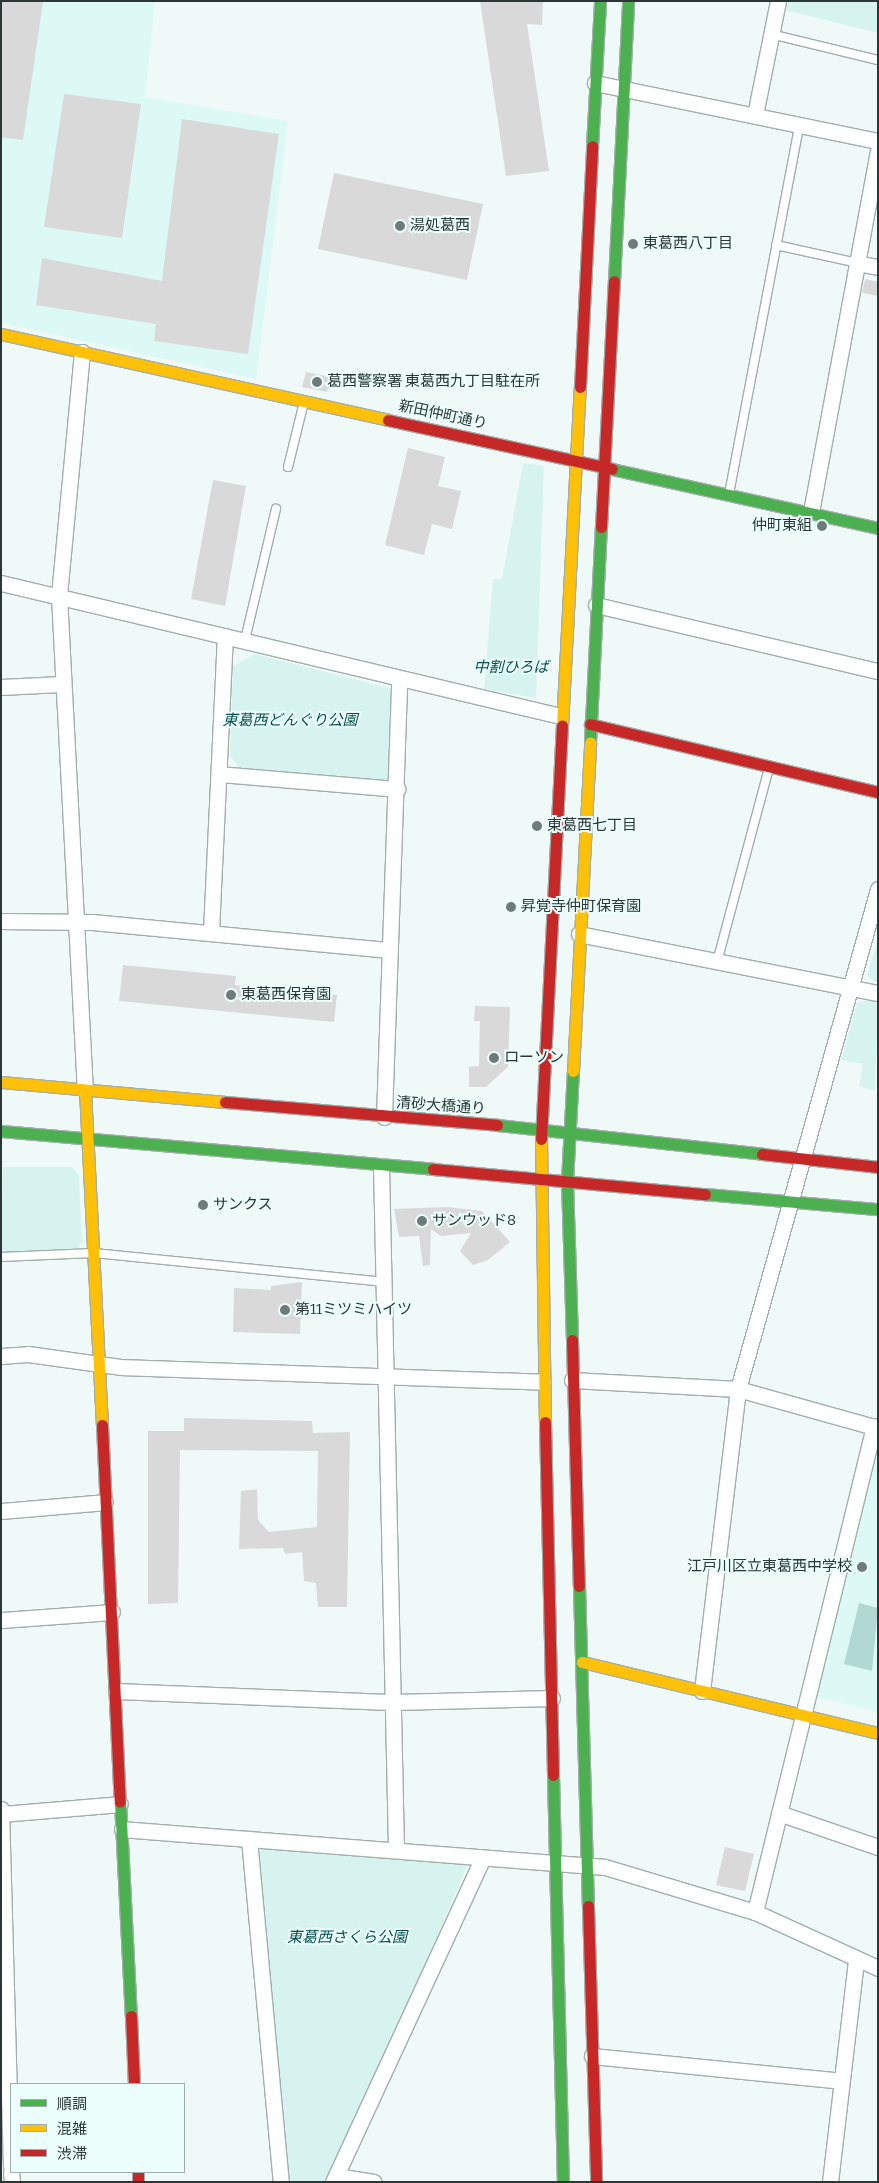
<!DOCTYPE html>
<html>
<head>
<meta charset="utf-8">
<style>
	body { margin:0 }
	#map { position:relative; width:879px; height:2183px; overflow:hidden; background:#effaf8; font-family:Bitter,"Noto Sans JP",serif }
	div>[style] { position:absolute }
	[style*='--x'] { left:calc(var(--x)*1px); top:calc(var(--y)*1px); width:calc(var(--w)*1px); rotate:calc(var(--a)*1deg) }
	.built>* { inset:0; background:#dcf9f6 }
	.green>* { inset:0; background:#d7f3f0 }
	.water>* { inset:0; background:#b2d8d4 }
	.building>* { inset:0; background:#d9d9da }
	.roads { filter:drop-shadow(1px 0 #a3aeac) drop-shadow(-1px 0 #a3aeac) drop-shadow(0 1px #a3aeac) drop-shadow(0 -1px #a3aeac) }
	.lane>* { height:8px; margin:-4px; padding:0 4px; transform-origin:4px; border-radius:4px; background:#fdfefe }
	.street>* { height:15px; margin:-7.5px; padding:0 7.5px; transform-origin:7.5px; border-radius:7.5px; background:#fdfefe }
	.fast>* { height:11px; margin:-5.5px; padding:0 5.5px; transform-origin:5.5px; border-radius:5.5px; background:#4caf50 }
	.slow>* { height:11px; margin:-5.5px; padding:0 5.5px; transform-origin:5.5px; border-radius:5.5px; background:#ffc107 }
	.jam>* { height:11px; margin:-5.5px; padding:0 5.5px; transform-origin:5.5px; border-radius:5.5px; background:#c62828 }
	.dots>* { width:14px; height:14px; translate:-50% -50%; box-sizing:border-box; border:2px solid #ebfefc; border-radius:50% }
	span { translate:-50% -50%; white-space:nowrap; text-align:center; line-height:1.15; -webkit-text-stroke:4px #ebfefc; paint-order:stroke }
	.poi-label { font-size:15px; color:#2a3736 }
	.left { translate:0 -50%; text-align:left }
	.right { translate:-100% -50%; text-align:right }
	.street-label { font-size:15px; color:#2a3736 }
	.park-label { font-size:15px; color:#06504d; font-style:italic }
	.frame { position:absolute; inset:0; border:2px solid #2a3736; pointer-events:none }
	.legend { position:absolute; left:10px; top:2083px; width:175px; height:90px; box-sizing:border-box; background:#ebfefc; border:1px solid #9eaead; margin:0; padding:6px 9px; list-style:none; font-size:15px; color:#2a3736 }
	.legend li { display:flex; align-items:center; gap:10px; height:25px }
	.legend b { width:25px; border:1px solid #9eaead }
</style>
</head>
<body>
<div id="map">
	<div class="built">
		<i style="clip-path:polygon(1px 1px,155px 1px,145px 97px,288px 121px,256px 379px,1px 323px)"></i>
		<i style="clip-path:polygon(878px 1445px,878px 1712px,818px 1697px,814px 1689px)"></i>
	</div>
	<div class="green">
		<i style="clip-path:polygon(787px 1px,878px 1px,878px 33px,785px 10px)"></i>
		<i style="clip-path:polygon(523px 463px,544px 466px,536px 698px,484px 689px,493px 579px,502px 579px)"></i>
		<i style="clip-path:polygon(255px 654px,392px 689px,388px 780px,378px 785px,243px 773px,230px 756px,233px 666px)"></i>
		<i style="clip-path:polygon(878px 939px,878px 983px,867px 976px)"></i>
		<i style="clip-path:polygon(868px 1000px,878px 1003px,875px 1091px,859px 1086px,863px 1064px,841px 1060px,857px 1003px)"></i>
		<i style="clip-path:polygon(3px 1167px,72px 1167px,79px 1175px,82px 1243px,77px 1249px,1px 1252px)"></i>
		<i style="clip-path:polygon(256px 1847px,468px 1864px,333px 2182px,286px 2182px)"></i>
	</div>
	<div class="water">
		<i style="clip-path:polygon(859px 1603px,878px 1608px,872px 1671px,844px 1664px)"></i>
	</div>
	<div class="building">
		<i style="clip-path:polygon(1px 1px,43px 1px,23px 140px,1px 137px)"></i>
		<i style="clip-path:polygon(480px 1px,543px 1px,542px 25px,527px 24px,549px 171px,506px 176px)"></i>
		<i style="clip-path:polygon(64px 94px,141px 104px,122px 238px,44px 227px)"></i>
		<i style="clip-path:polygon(182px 119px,279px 134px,248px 354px,154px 341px,156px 324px,36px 305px,42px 258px,162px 281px)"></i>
		<i style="clip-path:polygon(334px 173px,483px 204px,467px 280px,318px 249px)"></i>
		<i style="clip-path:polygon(865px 279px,878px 282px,878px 296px,862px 293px)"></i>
		<i style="clip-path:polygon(306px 372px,331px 377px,327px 392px,302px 387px)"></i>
		<i style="clip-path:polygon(408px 448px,445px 457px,438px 486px,461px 491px,452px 529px,432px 524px,424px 555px,385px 545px)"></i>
		<i style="clip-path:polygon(213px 480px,246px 486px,225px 606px,191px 599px)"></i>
		<i style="clip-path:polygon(123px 965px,236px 976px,235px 985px,337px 995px,334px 1022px,119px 1001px)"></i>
		<i style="clip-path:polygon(475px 1006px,510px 1007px,508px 1067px,486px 1087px,469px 1087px,469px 1067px,479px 1066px,480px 1021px,474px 1021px)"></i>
		<i style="clip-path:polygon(447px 1207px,482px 1211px,510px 1242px,488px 1260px,473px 1265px,460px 1251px,471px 1233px,441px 1236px,431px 1229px,430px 1265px,423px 1266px,419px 1236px,399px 1237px,394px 1209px)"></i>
		<i style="clip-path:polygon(302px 1282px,300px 1334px,233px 1332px,234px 1288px,271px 1290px,271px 1286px)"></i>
		<i style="clip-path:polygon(184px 1418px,312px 1421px,313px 1433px,350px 1432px,347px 1607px,318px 1607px,316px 1583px,304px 1581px,302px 1552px,285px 1554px,283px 1548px,239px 1549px,241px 1491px,257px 1489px,258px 1520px,269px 1532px,317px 1527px,318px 1451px,180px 1450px,178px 1603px,148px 1604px,148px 1431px,184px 1431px)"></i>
		<i style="clip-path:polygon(725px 1847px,754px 1854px,745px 1891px,716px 1885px)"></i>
	</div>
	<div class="roads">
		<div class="lane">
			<i style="--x:771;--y:34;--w:110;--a:13.7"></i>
			<i style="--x:776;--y:245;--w:83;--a:12.5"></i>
			<i style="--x:288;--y:467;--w:67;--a:-76.2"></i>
			<i style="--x:729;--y:494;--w:375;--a:-79.2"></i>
			<i style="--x:245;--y:640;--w:135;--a:-76.7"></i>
			<i style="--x:717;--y:962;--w:201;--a:-75"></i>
			<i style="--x:1;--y:1257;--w:93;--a:-2.5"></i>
			<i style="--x:94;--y:1253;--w:290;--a:5.7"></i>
		</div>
		<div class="street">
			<i style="--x:595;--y:83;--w:289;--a:11.6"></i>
			<i style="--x:755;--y:115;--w:116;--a:-78.6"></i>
			<i style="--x:857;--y:263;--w:21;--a:11"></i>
			<i style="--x:82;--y:352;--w:245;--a:95.4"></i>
			<i style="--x:59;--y:596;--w:495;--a:87"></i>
			<i style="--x:811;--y:512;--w:366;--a:-79.5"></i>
			<i style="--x:1;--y:583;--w:575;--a:13.38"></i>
			<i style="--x:596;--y:605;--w:290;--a:13.2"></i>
			<i style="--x:1;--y:687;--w:60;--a:-2.9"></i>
			<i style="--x:219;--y:774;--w:179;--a:4.8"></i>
			<i style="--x:1;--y:921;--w:91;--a:0.6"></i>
			<i style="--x:92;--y:922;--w:299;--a:5.4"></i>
			<i style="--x:211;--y:931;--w:295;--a:-87.3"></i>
			<i style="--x:579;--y:934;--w:305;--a:11.2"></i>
			<i style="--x:384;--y:1117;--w:437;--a:-88"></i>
			<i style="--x:381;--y:1166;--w:684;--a:88.74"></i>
			<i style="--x:1;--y:1356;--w:27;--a:-4"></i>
			<i style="--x:28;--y:1354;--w:93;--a:8"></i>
			<i style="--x:120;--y:1367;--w:423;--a:2"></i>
			<i style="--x:572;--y:1380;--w:166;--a:3.1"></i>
			<i style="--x:738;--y:1389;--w:145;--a:15.6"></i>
			<i style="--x:1;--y:1511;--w:104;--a:-4.9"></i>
			<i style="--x:1;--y:1620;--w:111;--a:-4.1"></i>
			<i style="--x:116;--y:1691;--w:279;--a:2.3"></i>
			<i style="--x:395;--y:1702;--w:157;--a:-1.5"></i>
			<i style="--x:702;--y:1691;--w:304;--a:-83.2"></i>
			<i style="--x:738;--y:1389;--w:519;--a:-74.36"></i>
			<i style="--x:1;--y:1809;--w:357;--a:88.4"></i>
			<i style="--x:779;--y:1813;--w:105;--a:19"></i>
			<i style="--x:1;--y:1814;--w:119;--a:-4.8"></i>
			<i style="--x:122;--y:1829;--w:484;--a:4.5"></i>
			<i style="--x:605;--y:1867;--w:157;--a:16.7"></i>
			<i style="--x:755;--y:1912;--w:135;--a:24.5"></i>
			<i style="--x:249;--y:1839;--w:344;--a:84.7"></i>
			<i style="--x:755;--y:1912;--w:500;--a:-76.24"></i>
			<i style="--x:592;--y:2056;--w:250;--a:5.7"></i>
			<i style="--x:11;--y:2172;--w:10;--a:84"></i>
			<i style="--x:336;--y:2176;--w:38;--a:9"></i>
			<i style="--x:333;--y:2182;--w:355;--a:-65.2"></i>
			<i style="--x:830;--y:2182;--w:224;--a:-83.3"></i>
		</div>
		<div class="fast">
			<i style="--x:592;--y:146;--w:145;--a:-86.8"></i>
			<i style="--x:614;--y:281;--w:280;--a:-87.1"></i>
			<i style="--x:612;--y:469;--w:272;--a:12.5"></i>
			<i style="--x:590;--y:742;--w:215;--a:-87.1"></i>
			<i style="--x:497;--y:1125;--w:267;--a:6.2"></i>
			<i style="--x:1;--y:1131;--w:434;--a:5"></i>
			<i style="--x:705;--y:1194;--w:174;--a:5"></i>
			<i style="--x:572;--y:1340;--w:159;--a:-91.8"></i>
			<i style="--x:567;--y:1181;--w:110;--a:-86.9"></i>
			<i style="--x:579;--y:1586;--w:320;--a:88.4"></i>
			<i style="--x:553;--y:1775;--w:407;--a:88.6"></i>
			<i style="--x:120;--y:1802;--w:214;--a:87.1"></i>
		</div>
		<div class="slow">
			<i style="--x:1;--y:334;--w:396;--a:12.5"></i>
			<i style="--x:562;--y:726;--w:339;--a:-87"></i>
			<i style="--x:573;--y:1071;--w:329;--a:-87"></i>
			<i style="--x:1;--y:1082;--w:225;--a:5.1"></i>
			<i style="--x:85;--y:1090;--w:335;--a:87.1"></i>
			<i style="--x:541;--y:1139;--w:283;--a:89.2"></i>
			<i style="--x:582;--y:1662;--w:304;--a:13.5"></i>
		</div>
		<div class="jam">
			<i style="--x:580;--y:387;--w:241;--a:-87.1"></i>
			<i style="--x:388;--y:420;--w:229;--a:12.3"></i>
			<i style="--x:601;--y:527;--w:246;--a:-87"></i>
			<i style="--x:590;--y:724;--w:296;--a:13.3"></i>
			<i style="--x:225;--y:1102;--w:273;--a:4.8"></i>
			<i style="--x:541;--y:1139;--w:414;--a:-87.1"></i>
			<i style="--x:762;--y:1154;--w:117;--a:6.4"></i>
			<i style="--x:433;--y:1169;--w:273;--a:5.3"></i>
			<i style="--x:572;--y:1340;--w:246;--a:88.4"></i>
			<i style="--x:545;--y:1422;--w:353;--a:88.7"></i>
			<i style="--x:102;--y:1425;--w:377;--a:87.3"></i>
			<i style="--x:588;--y:1906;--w:276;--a:88.3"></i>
			<i style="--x:131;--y:2016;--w:68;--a:87.5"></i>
			<i style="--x:138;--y:2172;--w:10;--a:90"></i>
		</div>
	</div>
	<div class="dots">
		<i style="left:400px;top:226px;background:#6f7b7a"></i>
		<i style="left:633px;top:244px;background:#6f7b7a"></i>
		<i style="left:317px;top:382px;background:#6f7b7a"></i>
		<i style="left:822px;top:526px;background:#6f7b7a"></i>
		<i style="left:537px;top:826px;background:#6f7b7a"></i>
		<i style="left:511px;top:907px;background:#6f7b7a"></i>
		<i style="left:231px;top:995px;background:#6f7b7a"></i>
		<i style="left:494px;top:1058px;background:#6f7b7a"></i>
		<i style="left:203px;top:1205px;background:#6f7b7a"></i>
		<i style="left:422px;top:1221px;background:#6f7b7a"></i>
		<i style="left:285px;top:1310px;background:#6f7b7a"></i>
		<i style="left:862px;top:1567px;background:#6f7b7a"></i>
	</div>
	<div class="poi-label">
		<span class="left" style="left:410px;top:226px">湯処葛西</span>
		<span class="left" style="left:643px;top:244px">東葛西八丁目</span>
		<span class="left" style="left:327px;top:382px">葛西警察署 東葛西九丁目駐在所</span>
		<span class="right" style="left:812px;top:526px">仲町東組</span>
		<span class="left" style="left:547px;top:826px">東葛西七丁目</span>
		<span class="left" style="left:521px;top:907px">昇覚寺仲町保育園</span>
		<span class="left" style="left:241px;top:995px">東葛西保育園</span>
		<span class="left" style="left:504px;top:1058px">ローソン</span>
		<span class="left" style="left:213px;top:1205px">サンクス</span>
		<span class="left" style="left:432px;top:1221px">サンウッド8</span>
		<span class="left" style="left:295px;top:1310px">第11ミツミハイツ</span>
		<span class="right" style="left:852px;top:1567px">江戸川区立東葛西中学校</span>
	</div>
	<div class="street-label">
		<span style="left:443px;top:415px;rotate:12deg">新田仲町通り</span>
		<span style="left:441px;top:1106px;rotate:4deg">清砂大橋通り</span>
	</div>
	<div class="park-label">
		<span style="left:511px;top:668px">中割ひろば</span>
		<span style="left:290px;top:721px">東葛西どんぐり公園</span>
		<span style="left:347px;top:1938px">東葛西さくら公園</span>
	</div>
	<div class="frame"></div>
	<ul class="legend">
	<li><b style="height:6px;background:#4caf50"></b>順調</li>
	<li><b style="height:6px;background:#ffc107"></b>混雑</li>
	<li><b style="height:6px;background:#c62828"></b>渋滞</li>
	</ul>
</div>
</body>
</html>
